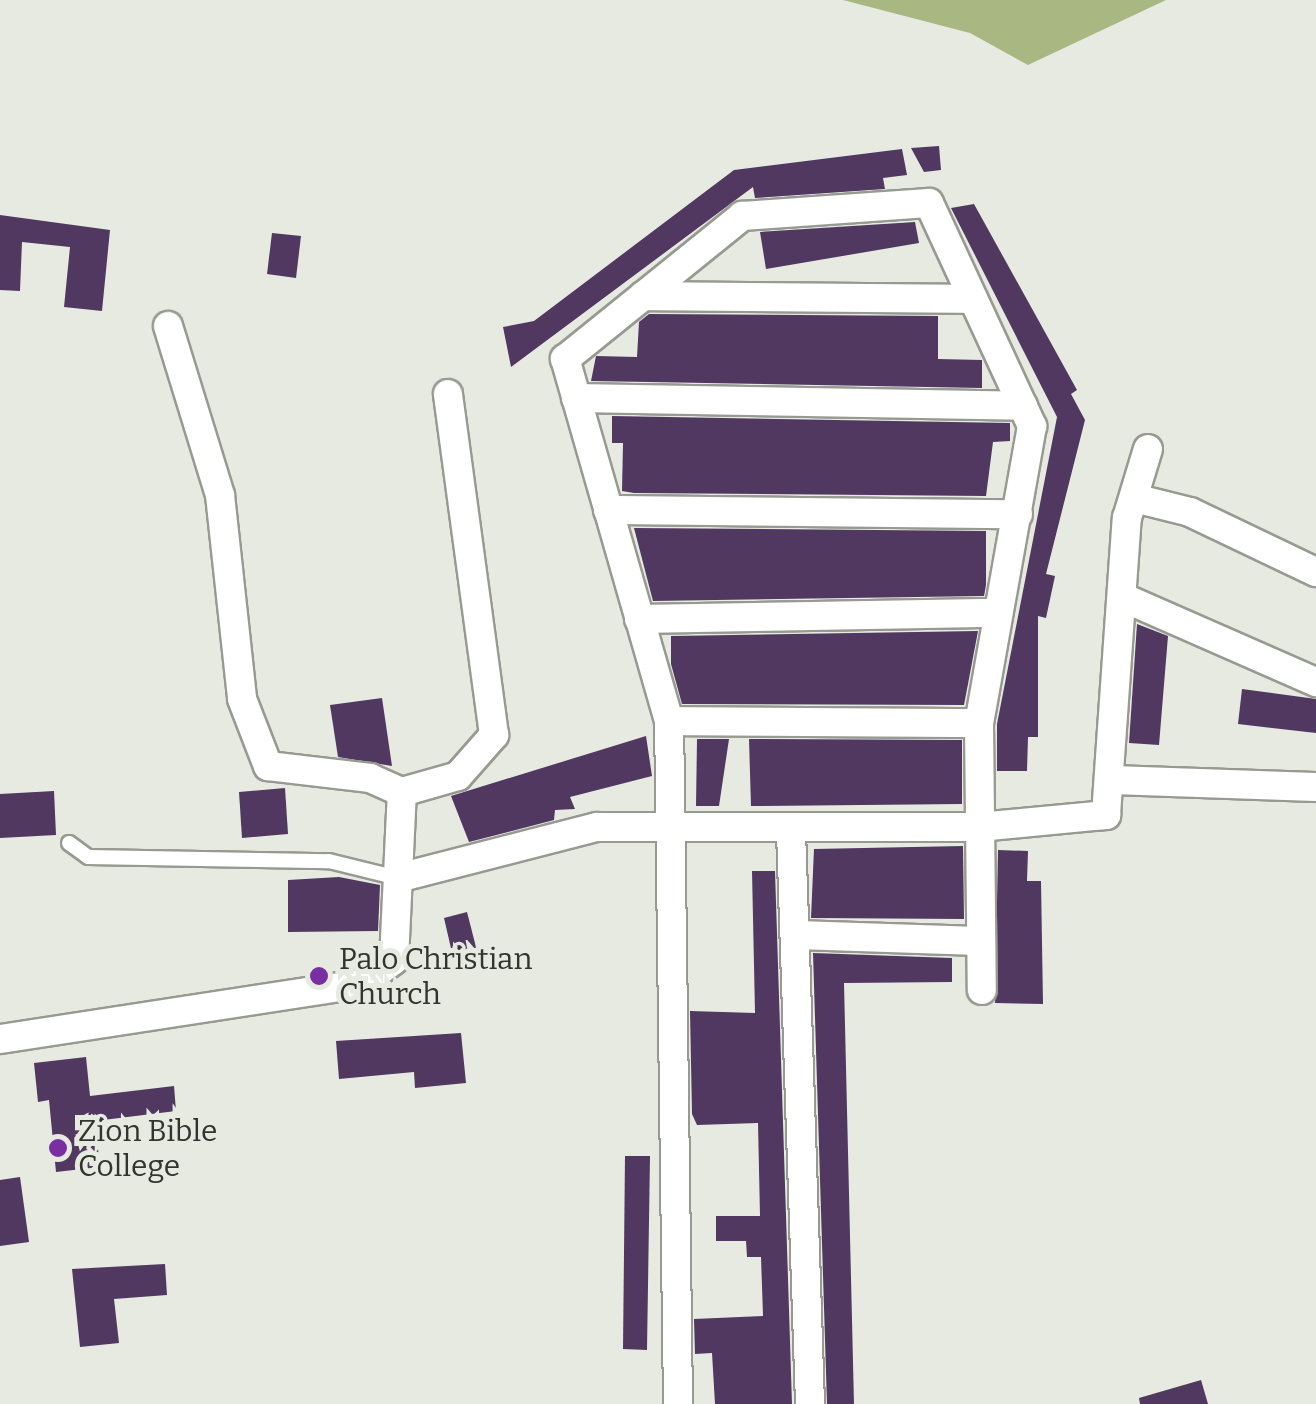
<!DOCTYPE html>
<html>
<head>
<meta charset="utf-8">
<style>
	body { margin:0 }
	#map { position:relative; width:1316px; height:1404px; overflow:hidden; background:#e7eae1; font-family:Bitter,serif }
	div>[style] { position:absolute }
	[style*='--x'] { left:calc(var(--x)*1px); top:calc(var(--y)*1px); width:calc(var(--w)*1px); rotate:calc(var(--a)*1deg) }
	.forest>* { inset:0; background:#a9b782 }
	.building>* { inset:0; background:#503861 }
	.roads { filter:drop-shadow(2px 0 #979a91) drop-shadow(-2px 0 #979a91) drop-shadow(0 2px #979a91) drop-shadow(0 -2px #979a91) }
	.lane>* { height:14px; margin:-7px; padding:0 7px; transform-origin:7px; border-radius:7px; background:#fff }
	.street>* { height:28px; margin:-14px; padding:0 14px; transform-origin:14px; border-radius:14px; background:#fff }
	.dots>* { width:28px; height:28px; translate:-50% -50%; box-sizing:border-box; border:5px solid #e7eae1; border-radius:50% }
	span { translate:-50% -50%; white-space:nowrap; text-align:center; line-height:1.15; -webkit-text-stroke:10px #e7eae1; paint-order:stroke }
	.poi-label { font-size:30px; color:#323430 }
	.left { translate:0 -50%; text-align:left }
</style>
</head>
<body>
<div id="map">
	<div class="forest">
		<i style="clip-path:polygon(843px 0,1166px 0,1028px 65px,970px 33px)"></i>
	</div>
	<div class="building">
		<i style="clip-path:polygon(939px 146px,941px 170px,924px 172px,911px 148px)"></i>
		<i style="clip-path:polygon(902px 149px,907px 175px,883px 178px,885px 189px,755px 198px,753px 187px,511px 367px,503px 327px,534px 321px,734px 170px)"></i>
		<i style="clip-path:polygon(974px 204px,1077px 390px,1071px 394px,1085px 420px,1046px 574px,1055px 576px,1046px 618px,1038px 616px,1038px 737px,1028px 737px,1027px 771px,997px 771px,997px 724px,1057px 417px,951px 208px)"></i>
		<i style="clip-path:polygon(0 215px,110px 230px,102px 311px,64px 307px,70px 247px,22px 242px,20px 291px,0 290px)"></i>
		<i style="clip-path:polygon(915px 222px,919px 243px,766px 269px,760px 232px)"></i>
		<i style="clip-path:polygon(272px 233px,301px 236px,296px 278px,267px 274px)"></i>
		<i style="clip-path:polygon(649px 314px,938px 316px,938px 359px,982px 360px,982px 388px,591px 381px,596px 356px,637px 357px,639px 322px)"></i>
		<i style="clip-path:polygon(612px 416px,1010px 423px,1010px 441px,993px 442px,986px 496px,634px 493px,622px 491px,623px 443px,612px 443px)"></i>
		<i style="clip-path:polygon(634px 528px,986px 531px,986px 585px,984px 596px,653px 601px)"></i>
		<i style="clip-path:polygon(1137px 624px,1168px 636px,1159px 745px,1129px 743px)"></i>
		<i style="clip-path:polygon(978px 631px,964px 705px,682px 704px,671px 664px,671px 636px)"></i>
		<i style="clip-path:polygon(1242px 689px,1316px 699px,1316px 733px,1238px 724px)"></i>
		<i style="clip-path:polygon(382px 698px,392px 766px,338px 757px,330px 705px)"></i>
		<i style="clip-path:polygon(646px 736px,652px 776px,570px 797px,575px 809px,555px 810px,554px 820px,469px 842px,451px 796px)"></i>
		<i style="clip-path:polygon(697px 739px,729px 739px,719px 806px,696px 806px)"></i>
		<i style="clip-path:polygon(749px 739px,962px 740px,962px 804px,751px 806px)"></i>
		<i style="clip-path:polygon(285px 788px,288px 834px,242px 838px,239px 792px)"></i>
		<i style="clip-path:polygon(54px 791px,56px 835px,0 838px,0 794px)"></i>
		<i style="clip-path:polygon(963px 846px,964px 919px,811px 918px,814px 849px)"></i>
		<i style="clip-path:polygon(998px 850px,1028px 851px,1027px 881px,1041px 881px,1043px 1004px,995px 1003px)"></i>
		<i style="clip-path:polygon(752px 871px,775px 871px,792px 1404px,715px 1404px,712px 1353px,695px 1354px,694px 1319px,763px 1316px,761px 1257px,747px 1257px,746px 1241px,716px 1241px,716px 1216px,760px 1216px,758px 1123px,697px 1125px,692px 1114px,690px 1011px,755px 1013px)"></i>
		<i style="clip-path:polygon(339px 877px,380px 885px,378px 931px,288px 932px,288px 880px)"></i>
		<i style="clip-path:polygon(467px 912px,477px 951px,453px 957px,444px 918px)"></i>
		<i style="clip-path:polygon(813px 953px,952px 958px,952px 982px,844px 983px,854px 1404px,827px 1404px)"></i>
		<i style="clip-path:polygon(461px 1033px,466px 1083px,415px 1088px,414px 1072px,339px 1079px,336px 1041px)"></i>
		<i style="clip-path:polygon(86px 1057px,90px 1096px,174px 1086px,176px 1111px,95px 1121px,100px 1167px,56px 1172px,49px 1100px,38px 1102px,34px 1063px)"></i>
		<i style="clip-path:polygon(625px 1156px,650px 1156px,647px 1350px,623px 1349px)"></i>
		<i style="clip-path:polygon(20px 1177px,29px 1242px,0 1246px,0 1180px)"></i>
		<i style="clip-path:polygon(165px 1264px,167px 1295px,114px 1299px,119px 1343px,80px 1347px,72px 1269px)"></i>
		<i style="clip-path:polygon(1201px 1380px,1208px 1404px,1140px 1404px,1139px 1398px)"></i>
	</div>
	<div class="roads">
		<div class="lane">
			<i style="--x:69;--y:843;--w:24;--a:36"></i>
			<i style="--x:88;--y:857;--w:241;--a:1"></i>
			<i style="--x:329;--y:861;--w:71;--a:13.8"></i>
		</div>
		<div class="street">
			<i style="--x:643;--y:296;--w:330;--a:0.5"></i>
			<i style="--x:168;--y:326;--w:177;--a:72.9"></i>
			<i style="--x:220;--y:495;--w:205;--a:83.8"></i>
			<i style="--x:242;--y:699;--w:72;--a:68.8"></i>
			<i style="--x:268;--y:766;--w:103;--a:6.7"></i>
			<i style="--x:370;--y:778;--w:35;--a:24"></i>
			<i style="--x:402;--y:792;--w:58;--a:-15.9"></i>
			<i style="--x:458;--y:776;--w:55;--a:-48.7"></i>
			<i style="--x:494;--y:735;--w:344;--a:-97.7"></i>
			<i style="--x:576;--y:398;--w:447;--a:1"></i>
			<i style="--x:1134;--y:498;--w:58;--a:14"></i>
			<i style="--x:1190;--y:512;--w:140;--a:25.5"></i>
			<i style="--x:608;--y:510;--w:410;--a:0.6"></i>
			<i style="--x:1122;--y:597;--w:212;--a:23.7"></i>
			<i style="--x:639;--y:619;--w:359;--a:-1"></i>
			<i style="--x:669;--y:721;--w:310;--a:0.4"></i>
			<i style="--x:1112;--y:780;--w:204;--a:2"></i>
			<i style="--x:791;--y:831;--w:573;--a:88.1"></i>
			<i style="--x:398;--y:878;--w:205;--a:-14.4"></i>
			<i style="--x:597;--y:827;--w:382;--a:0"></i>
			<i style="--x:979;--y:827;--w:128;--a:-5.4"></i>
			<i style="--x:1106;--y:815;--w:298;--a:-86"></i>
			<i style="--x:1127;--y:518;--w:72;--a:-73.1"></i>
			<i style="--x:796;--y:935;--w:184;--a:1.9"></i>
			<i style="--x:0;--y:1039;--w:365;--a:-8.7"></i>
			<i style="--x:361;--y:984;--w:41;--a:-36"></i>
			<i style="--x:394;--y:960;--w:168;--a:-87.3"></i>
			<i style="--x:678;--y:1404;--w:683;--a:-90.75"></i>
			<i style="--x:669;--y:721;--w:377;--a:-106"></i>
			<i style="--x:565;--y:359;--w:228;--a:-38.9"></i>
			<i style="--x:742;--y:216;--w:187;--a:-4"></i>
			<i style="--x:929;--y:203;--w:246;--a:65.2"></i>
			<i style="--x:1032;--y:426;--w:302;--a:100.1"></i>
			<i style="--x:979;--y:723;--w:267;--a:89.4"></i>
		</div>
	</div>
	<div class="dots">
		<i style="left:319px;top:976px;background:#792fa1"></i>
		<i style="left:58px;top:1148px;background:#792fa1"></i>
	</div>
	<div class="poi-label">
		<span class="left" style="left:339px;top:976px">Palo Christian<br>Church</span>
		<span class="left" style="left:78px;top:1148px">Zion Bible<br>College</span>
	</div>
</div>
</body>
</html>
